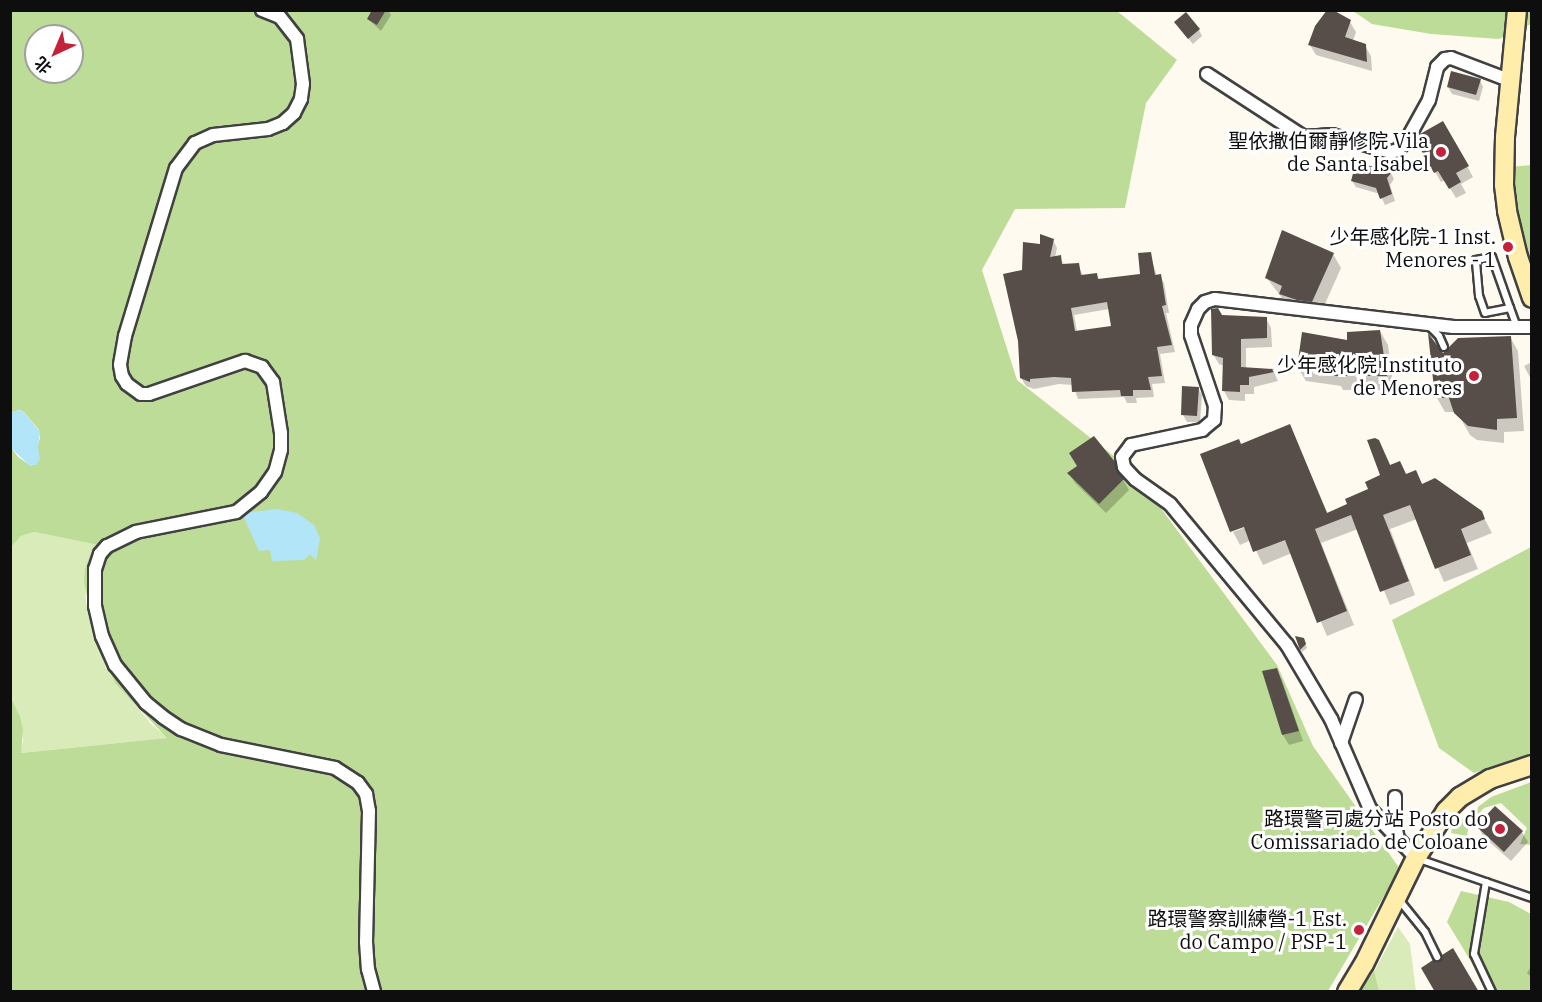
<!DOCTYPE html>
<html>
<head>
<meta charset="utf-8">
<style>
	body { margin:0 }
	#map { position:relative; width:1542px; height:1002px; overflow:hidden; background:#fffaf0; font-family:"IBM Plex Serif","Noto Sans SC",serif }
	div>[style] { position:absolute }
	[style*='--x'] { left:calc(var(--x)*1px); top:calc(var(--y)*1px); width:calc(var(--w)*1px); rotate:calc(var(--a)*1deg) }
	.green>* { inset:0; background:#d8ebb8 }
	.forest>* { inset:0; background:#bddc97 }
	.water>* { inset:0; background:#b3e5f8 }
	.shadow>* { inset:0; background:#0003 }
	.building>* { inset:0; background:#574e4a }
	.roads { filter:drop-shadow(2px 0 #414141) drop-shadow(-2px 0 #414141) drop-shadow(0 2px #414141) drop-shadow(0 -2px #414141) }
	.lane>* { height:6px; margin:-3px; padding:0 3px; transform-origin:3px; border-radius:3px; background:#fff }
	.street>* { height:12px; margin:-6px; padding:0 6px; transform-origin:6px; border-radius:6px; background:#fff }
	.secondary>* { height:18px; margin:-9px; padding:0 9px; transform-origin:9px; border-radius:9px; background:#ffedab }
	.dots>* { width:16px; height:16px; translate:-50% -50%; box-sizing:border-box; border:3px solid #fff; border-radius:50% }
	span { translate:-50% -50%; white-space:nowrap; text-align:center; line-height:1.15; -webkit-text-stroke:6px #fff; paint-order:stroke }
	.poi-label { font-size:20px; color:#0e0e0e }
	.right { translate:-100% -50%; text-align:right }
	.frame { position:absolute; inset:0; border:12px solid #0e0e0e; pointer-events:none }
	.north { position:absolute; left:24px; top:24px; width:60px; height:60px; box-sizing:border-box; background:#fff; border:2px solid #9f9f9f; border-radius:50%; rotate:224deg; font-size:16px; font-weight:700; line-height:24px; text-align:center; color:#0e0e0e }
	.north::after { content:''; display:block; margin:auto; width:21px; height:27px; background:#c3223a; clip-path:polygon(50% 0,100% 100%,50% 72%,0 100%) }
</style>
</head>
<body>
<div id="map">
	<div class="green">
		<i style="clip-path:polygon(34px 532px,100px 545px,90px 555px,85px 568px,86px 603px,95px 636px,106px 668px,151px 724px,168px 738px,20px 753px,23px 741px,20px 716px,11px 698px,10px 547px,21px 536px)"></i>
		<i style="clip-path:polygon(1398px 927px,1410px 944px,1416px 991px,1360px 992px,1376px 968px)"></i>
	</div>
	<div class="forest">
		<i style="clip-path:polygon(evenodd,11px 11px,1117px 11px,1177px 60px,1146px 103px,1125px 208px,1015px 209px,982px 270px,1017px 380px,1134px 472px,1277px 665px,1313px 746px,1400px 869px,1328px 991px,11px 991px,11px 698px,20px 716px,23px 730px,21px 753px,167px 738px,115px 683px,95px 636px,84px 582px,85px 568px,90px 555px,99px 545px,34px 532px,21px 536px,11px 547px,10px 446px,18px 457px,31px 466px,40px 438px,39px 430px,23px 411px,18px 410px,11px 413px,11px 11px,36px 36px,72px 36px,72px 72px,36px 72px,36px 36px)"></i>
		<i style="clip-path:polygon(1353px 11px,1531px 11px,1531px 24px,1499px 39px,1431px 34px,1372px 24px)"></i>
		<i style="clip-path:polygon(1531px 165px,1531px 262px,1515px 229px,1510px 167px)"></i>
		<i style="clip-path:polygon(1531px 547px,1531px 757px,1516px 758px,1474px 773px,1439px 748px,1392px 620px)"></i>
		<i style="clip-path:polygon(1531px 782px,1531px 845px,1520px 844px,1527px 828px,1501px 803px,1484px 808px,1469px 824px,1467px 836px,1451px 833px,1452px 827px,1491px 797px)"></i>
		<i style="clip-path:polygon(1461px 891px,1509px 902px,1531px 914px,1531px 991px,1489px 991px,1447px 922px)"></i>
		<i style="clip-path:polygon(1374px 971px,1379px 991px,1360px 991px)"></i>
	</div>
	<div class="water">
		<i style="clip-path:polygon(18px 410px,23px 411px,40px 432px,38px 447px,40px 459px,36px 465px,29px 465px,11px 448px,11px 413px)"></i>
		<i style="clip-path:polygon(277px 509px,297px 513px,314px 525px,320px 538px,316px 560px,310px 554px,304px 560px,272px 561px,270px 550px,259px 551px,242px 513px)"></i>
	</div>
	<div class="shadow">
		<i style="clip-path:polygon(373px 10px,388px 10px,391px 15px,381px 31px,368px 19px)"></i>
		<i style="clip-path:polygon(1350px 22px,1356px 32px,1353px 41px,1365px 46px,1371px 56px,1372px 71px,1316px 55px,1310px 45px)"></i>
		<i style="clip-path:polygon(1180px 29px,1199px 30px,1202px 36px,1193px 44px)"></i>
		<i style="clip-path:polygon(1480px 80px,1483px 87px,1479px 101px,1452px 94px,1448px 87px)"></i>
		<i style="clip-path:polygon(1443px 123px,1473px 177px,1461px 184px,1466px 193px,1456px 198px,1445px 180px,1441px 182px,1417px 141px)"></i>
		<i style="clip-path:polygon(1391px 173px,1394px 179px,1390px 185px,1395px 201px,1385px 205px,1380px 194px,1356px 187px,1352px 181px)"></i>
		<i style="clip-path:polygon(evenodd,1053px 240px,1057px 248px,1055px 258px,1060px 257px,1064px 265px,1078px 264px,1083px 276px,1096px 274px,1100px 280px,1141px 275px,1150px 254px,1157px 276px,1160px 276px,1164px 283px,1169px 313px,1166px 313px,1175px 352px,1160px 354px,1165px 383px,1152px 384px,1154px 397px,1136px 398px,1137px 403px,1127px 403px,1124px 397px,1078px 399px,1073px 385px,1059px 384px,1034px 389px,1026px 386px,1021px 378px,1023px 272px,1041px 245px,1053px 240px,1109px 309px,1112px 327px,1077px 332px,1074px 315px,1109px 309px)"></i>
		<i style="clip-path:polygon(1333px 254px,1341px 268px,1320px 315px,1289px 307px,1266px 277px)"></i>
		<i style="clip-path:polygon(1221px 316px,1266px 318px,1271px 328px,1272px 347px,1246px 348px,1246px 368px,1273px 370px,1278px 381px,1254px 387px,1254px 394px,1245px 394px,1245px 401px,1229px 400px,1224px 391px,1224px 366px,1219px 364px,1213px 354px)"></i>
		<i style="clip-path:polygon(1380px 331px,1388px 345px,1394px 390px,1343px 390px,1341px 386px,1306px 381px,1298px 368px,1349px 342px)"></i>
		<i style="clip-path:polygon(1510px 337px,1518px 351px,1524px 431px,1504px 432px,1504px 443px,1477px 440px,1470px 435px,1457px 412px,1445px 412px,1437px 398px,1442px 355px)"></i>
		<i style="clip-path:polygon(1532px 362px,1532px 381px,1524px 366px)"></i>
		<i style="clip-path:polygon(1198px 388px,1202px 395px,1200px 422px,1187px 422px,1183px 415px)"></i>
		<i style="clip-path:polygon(1289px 426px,1328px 514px,1349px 505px,1369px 490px,1382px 476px,1378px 441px,1391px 466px,1407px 476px,1415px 472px,1423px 485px,1481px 512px,1492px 533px,1467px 543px,1478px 569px,1444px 582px,1417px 519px,1390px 529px,1415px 595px,1390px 605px,1358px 529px,1321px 543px,1354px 625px,1327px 636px,1292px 553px,1263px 565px,1251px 540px,1240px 545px,1233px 532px,1251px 525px,1241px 446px)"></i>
		<i style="clip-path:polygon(1113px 463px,1129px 490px,1106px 513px,1075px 483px,1069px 473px)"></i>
		<i style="clip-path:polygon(1296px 638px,1305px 642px,1307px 648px,1302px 652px)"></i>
		<i style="clip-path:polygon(1276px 669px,1282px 680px,1303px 741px,1289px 745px,1283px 735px)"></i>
		<i style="clip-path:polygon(1495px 808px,1522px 832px,1528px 842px,1511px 861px,1484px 837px,1478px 827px)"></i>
		<i style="clip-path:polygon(1532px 965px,1532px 978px,1527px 973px)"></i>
	</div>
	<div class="building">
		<i style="clip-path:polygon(372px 10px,386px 10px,377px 25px,367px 19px)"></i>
		<i style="clip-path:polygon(1327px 10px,1333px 10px,1351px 20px,1345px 37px,1366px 44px,1367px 62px,1308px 45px,1315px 26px)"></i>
		<i style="clip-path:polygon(1186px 12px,1200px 29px,1188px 39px,1174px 22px)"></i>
		<i style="clip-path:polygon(1451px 71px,1481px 79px,1476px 95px,1447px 87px)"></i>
		<i style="clip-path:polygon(1443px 121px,1469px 166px,1456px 173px,1461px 182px,1449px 189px,1438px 171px,1434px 173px,1416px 141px,1420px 134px)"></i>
		<i style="clip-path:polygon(1356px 162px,1392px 172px,1387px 178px,1392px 194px,1380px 199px,1376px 188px,1351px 181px)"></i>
		<i style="clip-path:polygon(1282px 230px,1334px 253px,1312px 302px,1297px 300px,1279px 294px,1282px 286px,1265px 278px)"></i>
		<i style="clip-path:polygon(evenodd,1040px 234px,1054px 239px,1050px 257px,1061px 255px,1062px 264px,1079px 263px,1081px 275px,1097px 273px,1098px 279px,1140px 274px,1138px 253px,1151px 252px,1155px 275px,1161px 274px,1166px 305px,1162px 306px,1172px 345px,1157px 347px,1162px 376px,1148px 377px,1151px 390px,1133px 390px,1133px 396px,1121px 396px,1120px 390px,1072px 392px,1071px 378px,1054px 377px,1030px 379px,1030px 382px,1020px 378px,1018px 341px,1003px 274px,1022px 270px,1023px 242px,1040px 244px,1040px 234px,1107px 302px,1111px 326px,1075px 331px,1071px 308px,1107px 302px)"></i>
		<i style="clip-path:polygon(1218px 308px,1222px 315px,1267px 317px,1267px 338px,1241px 339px,1241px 367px,1274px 369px,1274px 372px,1249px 377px,1249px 385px,1240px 385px,1240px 392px,1222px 391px,1223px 358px,1212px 355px,1211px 309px)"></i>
		<i style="clip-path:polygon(1380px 330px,1387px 376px,1334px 376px,1333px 373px,1297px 368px,1302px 332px,1347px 340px,1347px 332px)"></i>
		<i style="clip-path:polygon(1428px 333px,1443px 353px,1458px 338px,1511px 336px,1517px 418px,1497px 419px,1497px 430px,1468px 426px,1454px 413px,1449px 398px,1435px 398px)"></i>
		<i style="clip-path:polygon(1182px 386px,1199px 387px,1197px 416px,1181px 415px)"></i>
		<i style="clip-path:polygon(1290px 424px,1327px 513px,1347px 504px,1345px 499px,1368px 489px,1365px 482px,1380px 475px,1367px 440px,1375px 438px,1379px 440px,1390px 465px,1400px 461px,1406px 474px,1416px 470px,1422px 484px,1435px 478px,1482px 511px,1485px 519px,1461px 529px,1471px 555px,1435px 569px,1410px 505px,1383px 515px,1409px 581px,1380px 592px,1351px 515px,1315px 529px,1347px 611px,1317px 623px,1285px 540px,1253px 552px,1244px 527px,1230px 532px,1200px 454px,1239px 439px,1241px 444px)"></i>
		<i style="clip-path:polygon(1094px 436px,1115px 462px,1118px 472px,1124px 479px,1099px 504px,1067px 473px,1077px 466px,1069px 453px)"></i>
		<i style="clip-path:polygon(1295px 636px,1304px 638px,1306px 644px,1300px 650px)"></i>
		<i style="clip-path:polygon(1277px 668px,1299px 731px,1282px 735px,1262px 671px)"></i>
		<i style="clip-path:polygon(1495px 806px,1523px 831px,1504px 852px,1476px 826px)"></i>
		<i style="clip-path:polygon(1453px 948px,1479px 992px,1435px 992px,1421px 968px,1433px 960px,1440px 961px,1442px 955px)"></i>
	</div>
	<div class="roads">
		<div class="lane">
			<i style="--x:1510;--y:308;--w:25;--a:169"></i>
			<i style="--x:1485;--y:313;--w:18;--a:-109"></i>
			<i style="--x:1479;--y:296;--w:36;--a:-95"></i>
			<i style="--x:1476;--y:260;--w:16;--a:-11"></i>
			<i style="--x:1492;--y:257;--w:54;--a:70.6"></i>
			<i style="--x:1510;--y:308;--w:20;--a:70"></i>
			<i style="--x:1429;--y:326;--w:14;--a:45"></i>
			<i style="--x:1439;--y:336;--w:12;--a:66"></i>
			<i style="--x:1419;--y:859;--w:120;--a:19"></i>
			<i style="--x:1486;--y:882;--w:73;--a:99.5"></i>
			<i style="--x:1474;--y:954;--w:42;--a:64.7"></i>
			<i style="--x:1400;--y:901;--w:40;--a:51"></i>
			<i style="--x:1425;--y:932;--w:28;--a:64"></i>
		</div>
		<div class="street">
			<i style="--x:262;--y:10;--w:19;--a:21"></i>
			<i style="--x:280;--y:17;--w:28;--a:52"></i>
			<i style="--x:297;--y:39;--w:45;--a:82.4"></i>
			<i style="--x:303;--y:84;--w:15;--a:98"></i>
			<i style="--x:301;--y:99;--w:16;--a:117"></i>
			<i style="--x:294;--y:113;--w:15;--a:138"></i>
			<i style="--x:283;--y:123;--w:16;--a:158"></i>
			<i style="--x:268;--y:129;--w:55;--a:173.8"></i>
			<i style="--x:213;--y:135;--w:20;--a:156"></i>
			<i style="--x:195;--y:143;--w:31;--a:127"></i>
			<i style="--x:176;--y:168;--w:176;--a:106.9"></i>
			<i style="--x:125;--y:336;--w:29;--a:100"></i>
			<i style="--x:120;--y:365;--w:11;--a:80"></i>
			<i style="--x:122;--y:376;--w:9;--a:58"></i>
			<i style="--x:127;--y:384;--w:17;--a:36"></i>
			<i style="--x:141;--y:394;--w:8;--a:0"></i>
			<i style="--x:149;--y:394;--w:102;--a:-19"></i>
			<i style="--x:245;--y:361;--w:18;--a:19"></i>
			<i style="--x:262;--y:367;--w:19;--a:54"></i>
			<i style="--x:273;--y:382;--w:52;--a:81.1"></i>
			<i style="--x:281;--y:433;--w:17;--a:90"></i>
			<i style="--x:281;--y:450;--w:23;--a:105"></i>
			<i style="--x:275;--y:472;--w:24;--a:125"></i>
			<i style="--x:261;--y:492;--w:32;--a:141"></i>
			<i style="--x:236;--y:512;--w:102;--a:168.7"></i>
			<i style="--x:136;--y:532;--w:32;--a:154"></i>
			<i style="--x:107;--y:546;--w:11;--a:131"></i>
			<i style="--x:100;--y:554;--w:16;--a:108"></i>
			<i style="--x:95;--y:569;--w:37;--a:90"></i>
			<i style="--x:95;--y:606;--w:31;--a:77"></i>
			<i style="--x:102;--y:636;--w:32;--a:66"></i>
			<i style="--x:115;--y:665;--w:49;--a:50.8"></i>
			<i style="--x:146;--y:703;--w:22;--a:39"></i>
			<i style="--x:163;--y:717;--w:22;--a:34"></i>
			<i style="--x:181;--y:729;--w:43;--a:21.8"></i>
			<i style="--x:221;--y:745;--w:116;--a:11.4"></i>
			<i style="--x:335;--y:768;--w:27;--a:33"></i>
			<i style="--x:358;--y:783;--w:14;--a:54"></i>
			<i style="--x:366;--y:794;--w:17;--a:80"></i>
			<i style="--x:369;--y:811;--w:131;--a:91.3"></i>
			<i style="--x:366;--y:942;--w:27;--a:86"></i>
			<i style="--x:368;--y:969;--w:24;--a:75"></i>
			<i style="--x:1207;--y:74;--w:116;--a:33"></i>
			<i style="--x:1304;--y:137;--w:28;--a:-4"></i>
			<i style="--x:1332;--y:135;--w:61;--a:16.1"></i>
			<i style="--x:1391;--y:152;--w:7;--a:-16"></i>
			<i style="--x:1398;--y:150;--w:16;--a:-50"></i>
			<i style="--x:1408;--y:138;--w:43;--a:-61.1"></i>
			<i style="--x:1429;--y:100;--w:34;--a:-76"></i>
			<i style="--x:1437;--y:67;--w:11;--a:-45"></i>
			<i style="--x:1445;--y:59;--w:6;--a:-9"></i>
			<i style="--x:1451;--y:58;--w:62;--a:20.8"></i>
			<i style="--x:1341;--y:743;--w:46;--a:-71.2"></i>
			<i style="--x:1395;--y:797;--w:27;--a:90"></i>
			<i style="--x:1395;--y:824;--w:16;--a:79"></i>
			<i style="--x:1416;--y:858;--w:67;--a:-133.2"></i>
			<i style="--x:1370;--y:809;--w:98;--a:-113.4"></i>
			<i style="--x:1331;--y:719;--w:86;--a:-120.7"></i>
			<i style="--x:1287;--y:645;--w:183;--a:-129.7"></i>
			<i style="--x:1170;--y:504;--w:43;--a:-144.5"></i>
			<i style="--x:1135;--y:479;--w:16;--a:-133"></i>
			<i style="--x:1124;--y:467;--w:10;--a:-101"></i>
			<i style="--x:1122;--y:457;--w:15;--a:-53"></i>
			<i style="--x:1131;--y:445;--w:73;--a:-11.9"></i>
			<i style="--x:1202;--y:430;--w:16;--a:-40"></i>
			<i style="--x:1214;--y:420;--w:14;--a:-86"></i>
			<i style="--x:1215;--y:406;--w:75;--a:-108.7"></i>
			<i style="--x:1191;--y:335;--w:10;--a:-90"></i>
			<i style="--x:1191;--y:325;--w:17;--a:-66"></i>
			<i style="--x:1198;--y:309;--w:10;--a:-45"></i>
			<i style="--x:1205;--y:302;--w:10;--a:-17"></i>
			<i style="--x:1215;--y:299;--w:240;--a:6.7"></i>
			<i style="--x:1453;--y:327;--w:79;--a:0"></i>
		</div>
		<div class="secondary">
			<i style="--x:1517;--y:10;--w:128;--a:95.4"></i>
			<i style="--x:1505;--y:137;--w:48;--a:91.2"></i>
			<i style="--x:1504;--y:185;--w:26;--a:83"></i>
			<i style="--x:1507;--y:211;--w:47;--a:76.6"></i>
			<i style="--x:1518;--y:257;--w:43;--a:71.1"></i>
			<i style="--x:1347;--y:992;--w:33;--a:-59"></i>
			<i style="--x:1364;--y:964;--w:118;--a:-63.9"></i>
			<i style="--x:1416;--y:858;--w:56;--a:-57.4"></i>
			<i style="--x:1446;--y:811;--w:20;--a:-45"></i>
			<i style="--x:1460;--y:797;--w:35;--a:-31"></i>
			<i style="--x:1490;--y:779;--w:44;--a:-18.4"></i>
		</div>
	</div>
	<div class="dots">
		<i style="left:1441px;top:152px;background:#c3223a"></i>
		<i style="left:1508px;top:247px;background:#c3223a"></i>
		<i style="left:1474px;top:376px;background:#c3223a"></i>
		<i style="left:1500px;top:829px;background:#c3223a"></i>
		<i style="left:1359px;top:930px;background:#c3223a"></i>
	</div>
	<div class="poi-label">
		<span class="right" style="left:1429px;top:152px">聖依撒伯爾靜修院 Vila<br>de Santa Isabel</span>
		<span class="right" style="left:1496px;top:248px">少年感化院-1 Inst.<br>Menores - 1</span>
		<span class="right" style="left:1462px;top:376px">少年感化院 Instituto<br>de Menores</span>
		<span class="right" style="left:1488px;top:830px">路環警司處分站 Posto do<br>Comissariado de Coloane</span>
		<span class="right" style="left:1347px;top:930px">路環警察訓練營-1 Est.<br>do Campo / PSP-1</span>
	</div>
	<div class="frame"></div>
	<div class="north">北</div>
</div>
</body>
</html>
